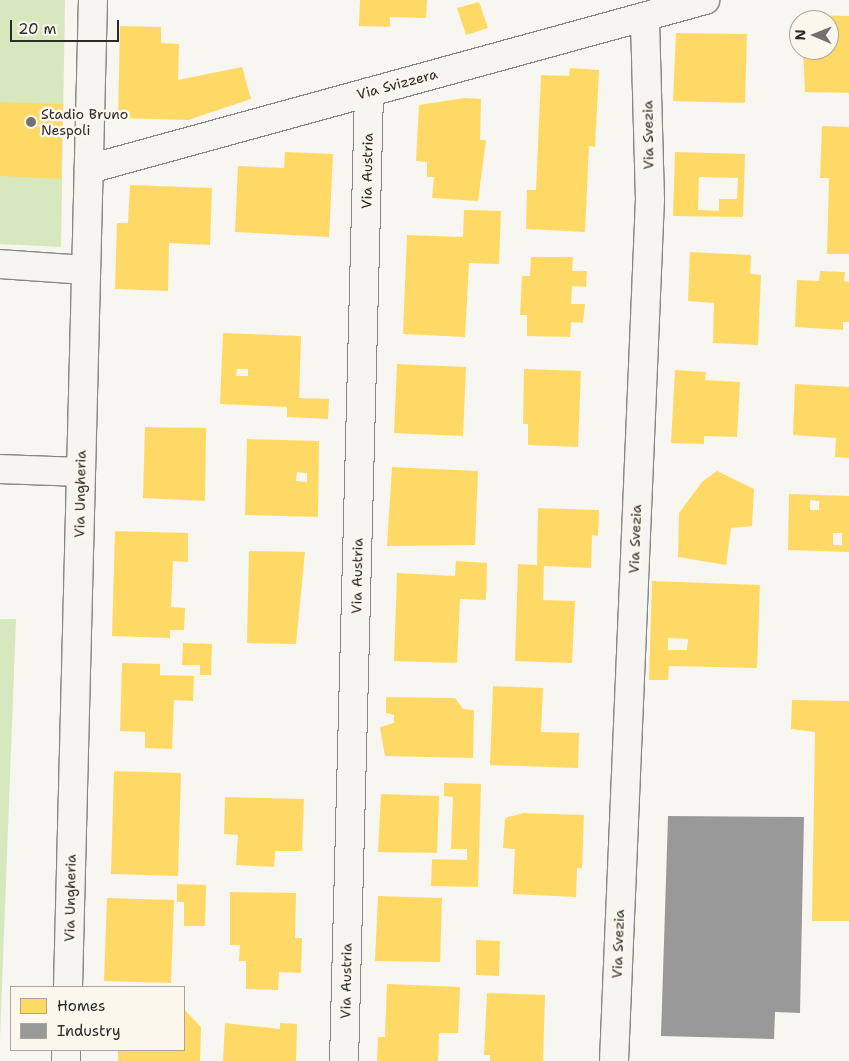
<!DOCTYPE html>
<html>
<head>
<meta charset="utf-8">
<style>
	body { margin:0 }
	#map { position:relative; width:849px; height:1061px; overflow:hidden; background:#f8f6f0; font-family:"Shantell Sans",sans-serif }
	div>[style] { position:absolute }
	[style*='--x'] { left:calc(var(--x)*1px); top:calc(var(--y)*1px); width:calc(var(--w)*1px); rotate:calc(var(--a)*1deg) }
	.green>* { inset:0; background:#d8e8be }
	.homes>* { inset:0; background:#ffd966 }
	.industry>* { inset:0; background:#999 }
	.roads { filter:drop-shadow(1px 0 #878684) drop-shadow(-1px 0 #878684) drop-shadow(0 1px #878684) drop-shadow(0 -1px #878684) }
	.minor>* { height:28px; margin:-14px; padding:0 14px; transform-origin:14px; border-radius:14px; background:#f6f5f1 }
	.dots>* { width:14px; height:14px; translate:-50% -50%; box-sizing:border-box; border:2px solid #fbf7ec; border-radius:50% }
	span { translate:-50% -50%; white-space:nowrap; text-align:center; line-height:1.15; -webkit-text-stroke:5px #fbf7ec; paint-order:stroke }
	.street-label { font-size:14px; color:#2b2b2b }
	.poi-label { font-size:14px; color:#2b2b2b }
	.left { translate:0 -50%; text-align:left }
	.legend { position:absolute; left:10px; top:986px; width:175px; height:65px; box-sizing:border-box; background:#fbf7ec; border:1px solid #a8a59f; margin:0; padding:6px 9px; list-style:none; font-size:15px; color:#2b2b2b }
	.legend li { display:flex; align-items:center; gap:10px; height:25px }
	.legend b { width:25px; border:1px solid #a8a59f }
	.north { position:absolute; left:789px; top:10px; width:50px; height:50px; box-sizing:border-box; background:#fbf7ec; border:1px solid #a8a59f; border-radius:50%; rotate:271deg; font-size:14px; font-weight:700; line-height:20px; text-align:center; color:#2b2b2b }
	.north::after { content:''; display:block; margin:auto; width:18px; height:22px; background:#737270; clip-path:polygon(50% 0,100% 100%,50% 72%,0 100%) }
	.scale { position:absolute; left:10px; top:20px; width:109px; height:22px; box-sizing:border-box; border:2px solid #2b2b2b; border-top:0; padding-left:6px; font-size:15px; line-height:18px; white-space:nowrap; color:#2b2b2b; -webkit-text-stroke:4px #fbf7ec; paint-order:stroke }
</style>
</head>
<body>
<div id="map">
	<div class="green">
		<i style="clip-path:polygon(0 0,65px 0,61px 247px,0 244px)"></i>
		<i style="clip-path:polygon(0 619px,16px 619px,0 1039px)"></i>
	</div>
	<div class="homes">
		<i style="clip-path:polygon(360px 0,427px 0,426px 18px,390px 17px,390px 27px,359px 26px)"></i>
		<i style="clip-path:polygon(479px 2px,488px 28px,466px 35px,457px 8px)"></i>
		<i style="clip-path:polygon(804px 15px,849px 16px,849px 93px,805px 92px,803px 50px,829px 50px,829px 20px,804px 20px)"></i>
		<i style="clip-path:polygon(120px 26px,161px 27px,161px 43px,179px 44px,178px 80px,242px 67px,251px 99px,188px 120px,118px 118px)"></i>
		<i style="clip-path:polygon(676px 33px,747px 34px,745px 103px,673px 101px)"></i>
		<i style="clip-path:polygon(570px 68px,599px 70px,595px 147px,589px 146px,585px 232px,526px 229px,527px 190px,536px 190px,541px 75px,569px 76px)"></i>
		<i style="clip-path:polygon(465px 98px,481px 99px,480px 140px,486px 140px,478px 201px,432px 198px,434px 177px,427px 177px,427px 162px,416px 161px,419px 105px)"></i>
		<i style="clip-path:polygon(0 102px,63px 104px,61px 179px,0 176px)"></i>
		<i style="clip-path:polygon(822px 126px,849px 127px,849px 254px,827px 254px,829px 178px,820px 178px)"></i>
		<i style="clip-path:polygon(285px 152px,333px 154px,329px 237px,235px 232px,238px 166px,284px 168px)"></i>
		<i style="clip-path:polygon(evenodd,675px 152px,745px 154px,743px 217px,673px 216px,675px 152px,699px 177px,738px 178px,737px 199px,719px 199px,719px 211px,698px 210px,699px 177px)"></i>
		<i style="clip-path:polygon(130px 185px,212px 188px,210px 245px,169px 243px,168px 291px,115px 289px,117px 223px,128px 223px)"></i>
		<i style="clip-path:polygon(464px 210px,501px 211px,499px 264px,469px 263px,465px 337px,403px 334px,407px 235px,463px 237px)"></i>
		<i style="clip-path:polygon(690px 252px,751px 255px,750px 274px,761px 275px,758px 345px,713px 343px,714px 303px,688px 301px)"></i>
		<i style="clip-path:polygon(531px 257px,573px 257px,572px 271px,587px 271px,586px 287px,572px 286px,571px 304px,585px 304px,583px 323px,571px 322px,570px 337px,527px 336px,527px 315px,520px 315px,522px 276px,530px 276px)"></i>
		<i style="clip-path:polygon(820px 271px,845px 272px,844px 281px,849px 282px,849px 322px,843px 322px,843px 330px,795px 327px,797px 280px,819px 281px)"></i>
		<i style="clip-path:polygon(evenodd,223px 333px,301px 336px,299px 398px,329px 399px,328px 419px,287px 417px,287px 407px,220px 404px,223px 333px,237px 369px,248px 369px,248px 376px,236px 376px,237px 369px)"></i>
		<i style="clip-path:polygon(397px 364px,466px 367px,463px 436px,394px 433px)"></i>
		<i style="clip-path:polygon(524px 369px,581px 371px,578px 447px,528px 445px,528px 424px,523px 424px)"></i>
		<i style="clip-path:polygon(675px 370px,706px 372px,705px 380px,740px 382px,737px 437px,704px 436px,704px 444px,671px 443px)"></i>
		<i style="clip-path:polygon(795px 384px,849px 387px,849px 458px,835px 457px,836px 438px,793px 435px)"></i>
		<i style="clip-path:polygon(145px 427px,206px 428px,205px 501px,143px 498px)"></i>
		<i style="clip-path:polygon(evenodd,247px 439px,319px 441px,318px 517px,245px 515px,247px 439px,297px 472px,307px 473px,307px 482px,296px 481px,297px 472px)"></i>
		<i style="clip-path:polygon(392px 467px,478px 471px,475px 545px,387px 546px)"></i>
		<i style="clip-path:polygon(717px 471px,754px 489px,752px 526px,731px 528px,726px 565px,678px 557px,679px 513px,702px 482px)"></i>
		<i style="clip-path:polygon(evenodd,789px 494px,849px 496px,849px 552px,788px 550px,789px 494px,810px 500px,819px 501px,819px 510px,810px 510px,810px 500px,789px 494px,833px 533px,842px 533px,842px 545px,833px 545px,833px 533px)"></i>
		<i style="clip-path:polygon(538px 508px,599px 510px,598px 536px,592px 535px,591px 568px,544px 566px,543px 600px,575px 601px,572px 663px,515px 661px,518px 564px,537px 565px)"></i>
		<i style="clip-path:polygon(115px 531px,188px 533px,188px 562px,173px 561px,171px 607px,185px 608px,184px 630px,170px 630px,170px 638px,112px 636px)"></i>
		<i style="clip-path:polygon(249px 551px,305px 552px,296px 644px,247px 643px)"></i>
		<i style="clip-path:polygon(456px 561px,487px 563px,486px 600px,460px 599px,457px 663px,394px 661px,397px 573px,455px 576px)"></i>
		<i style="clip-path:polygon(evenodd,652px 581px,760px 585px,757px 668px,669px 666px,668px 680px,649px 680px,652px 581px,668px 638px,688px 639px,687px 650px,668px 650px,668px 638px)"></i>
		<i style="clip-path:polygon(183px 643px,212px 644px,211px 675px,200px 675px,200px 665px,182px 665px)"></i>
		<i style="clip-path:polygon(122px 663px,160px 664px,160px 675px,194px 676px,193px 701px,174px 700px,172px 749px,145px 748px,145px 732px,120px 731px)"></i>
		<i style="clip-path:polygon(493px 686px,543px 688px,541px 732px,579px 733px,578px 768px,490px 765px)"></i>
		<i style="clip-path:polygon(386px 697px,455px 698px,463px 709px,474px 710px,473px 758px,385px 756px,380px 727px,394px 723px,394px 715px,386px 713px)"></i>
		<i style="clip-path:polygon(792px 700px,849px 701px,849px 921px,812px 921px,815px 732px,791px 729px)"></i>
		<i style="clip-path:polygon(114px 771px,181px 773px,178px 876px,111px 874px)"></i>
		<i style="clip-path:polygon(444px 783px,481px 784px,478px 887px,431px 886px,432px 859px,467px 860px,467px 849px,451px 849px,453px 797px,444px 796px)"></i>
		<i style="clip-path:polygon(381px 794px,439px 796px,437px 853px,378px 852px)"></i>
		<i style="clip-path:polygon(225px 797px,304px 799px,302px 851px,275px 851px,274px 867px,236px 865px,238px 835px,224px 834px)"></i>
		<i style="clip-path:polygon(523px 813px,584px 815px,582px 868px,577px 868px,576px 897px,513px 894px,515px 849px,503px 848px,505px 818px)"></i>
		<i style="clip-path:polygon(177px 884px,206px 885px,205px 926px,184px 926px,184px 902px,177px 902px)"></i>
		<i style="clip-path:polygon(230px 892px,296px 893px,295px 938px,302px 938px,301px 973px,279px 972px,278px 990px,246px 989px,246px 961px,239px 961px,240px 945px,230px 945px)"></i>
		<i style="clip-path:polygon(378px 896px,442px 898px,440px 962px,375px 961px)"></i>
		<i style="clip-path:polygon(107px 898px,174px 900px,171px 983px,104px 981px)"></i>
		<i style="clip-path:polygon(476px 940px,500px 941px,499px 976px,476px 975px)"></i>
		<i style="clip-path:polygon(387px 984px,460px 987px,458px 1033px,439px 1033px,438px 1061px,377px 1061px,378px 1037px,385px 1037px)"></i>
		<i style="clip-path:polygon(487px 993px,545px 995px,543px 1061px,490px 1061px,490px 1055px,484px 1055px)"></i>
		<i style="clip-path:polygon(184px 1009px,201px 1027px,200px 1061px,118px 1061px,118px 1050px,184px 1050px)"></i>
		<i style="clip-path:polygon(225px 1023px,280px 1029px,280px 1023px,297px 1024px,296px 1061px,223px 1061px)"></i>
	</div>
	<div class="industry">
		<i style="clip-path:polygon(668px 816px,804px 817px,800px 1013px,775px 1012px,774px 1039px,661px 1036px)"></i>
	</div>
	<div class="roads">
		<div class="minor">
			<i style="--x:89;--y:169;--w:639;--a:-15.34"></i>
			<i style="--x:0;--y:264;--w:86;--a:4"></i>
			<i style="--x:0;--y:469;--w:81;--a:2.1"></i>
			<i style="--x:68;--y:987;--w:987;--a:-88.55"></i>
			<i style="--x:66;--y:1061;--w:11;--a:-90"></i>
			<i style="--x:344;--y:1061;--w:969;--a:-88.52"></i>
			<i style="--x:614;--y:1061;--w:862;--a:-87.61"></i>
			<i style="--x:650;--y:200;--w:183;--a:-91.6"></i>
		</div>
	</div>
	<div class="dots">
		<i style="left:31px;top:122px;background:#737270"></i>
	</div>
	<div class="street-label">
		<span style="left:397px;top:84px;rotate:-15deg">Via Svizzera</span>
		<span style="left:648px;top:135px;rotate:-91deg">Via Svezia</span>
		<span style="left:367px;top:171px;rotate:-89deg">Via Austria</span>
		<span style="left:80px;top:494px;rotate:-89deg">Via Ungheria</span>
		<span style="left:635px;top:539px;rotate:-88deg">Via Svezia</span>
		<span style="left:357px;top:576px;rotate:-89deg">Via Austria</span>
		<span style="left:70px;top:898px;rotate:-89deg">Via Ungheria</span>
		<span style="left:618px;top:944px;rotate:-88deg">Via Svezia</span>
		<span style="left:346px;top:981px;rotate:-89deg">Via Austria</span>
	</div>
	<div class="poi-label">
		<span class="left" style="left:41px;top:122px">Stadio Bruno<br>Nespoli</span>
	</div>
	<ul class="legend">
	<li><b style="height:14px;background:#ffd966"></b>Homes</li>
	<li><b style="height:14px;background:#999"></b>Industry</li>
	</ul>
	<div class="north">N</div>
	<div class="scale">20 m</div>
</div>
</body>
</html>
